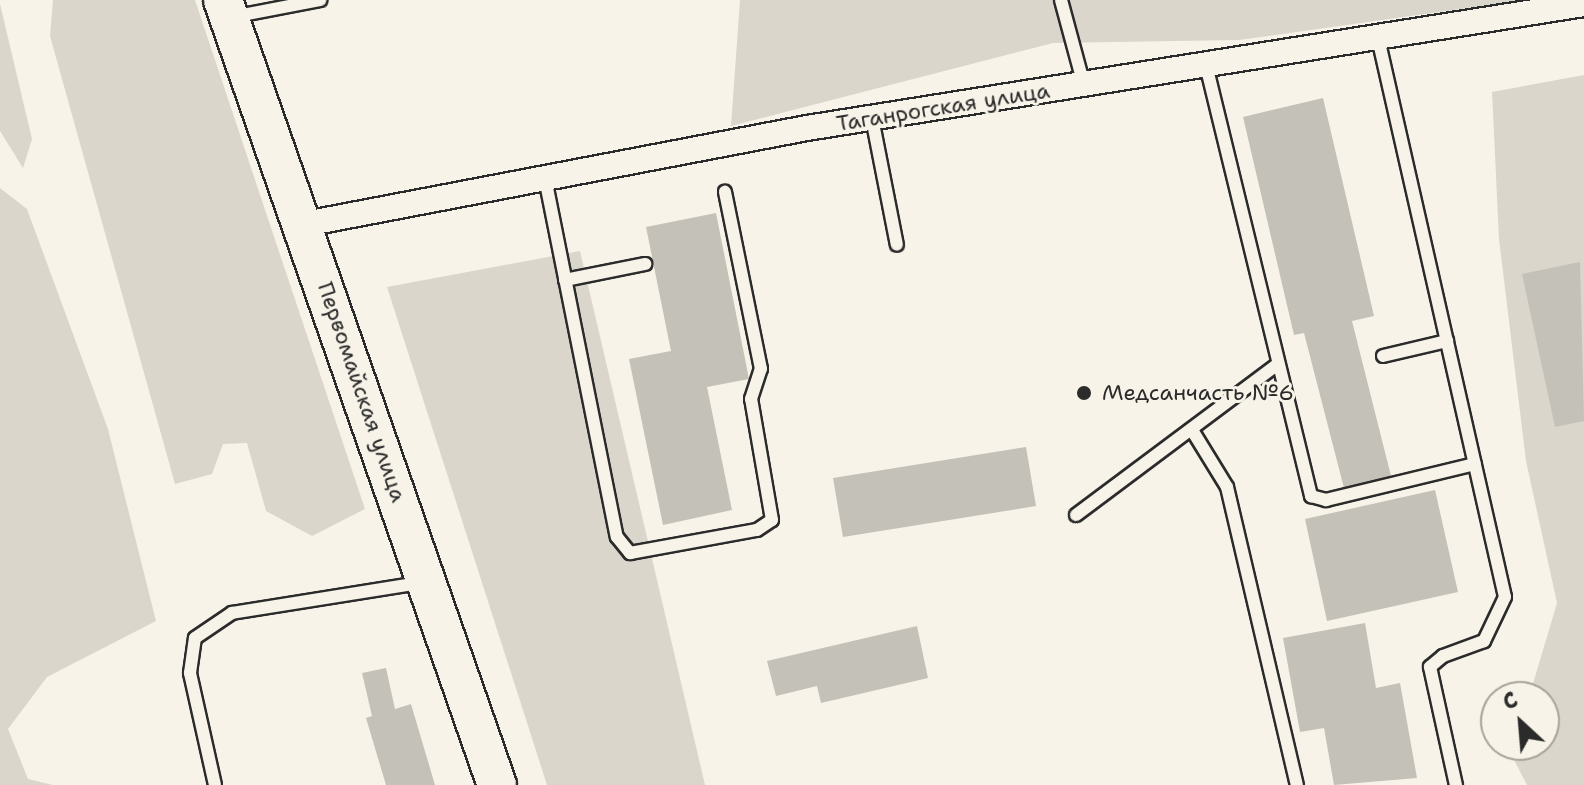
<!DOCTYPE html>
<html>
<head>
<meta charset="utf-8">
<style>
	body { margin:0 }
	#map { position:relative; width:1584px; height:785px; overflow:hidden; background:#f7f3e8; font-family:"Shantell Sans",sans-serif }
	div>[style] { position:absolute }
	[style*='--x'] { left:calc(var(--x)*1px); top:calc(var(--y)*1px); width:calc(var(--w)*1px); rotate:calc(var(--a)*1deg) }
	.green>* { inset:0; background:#dad6cc }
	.building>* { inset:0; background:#c4c1b9 }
	.roads { filter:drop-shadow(2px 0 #2b2b2b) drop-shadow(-2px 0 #2b2b2b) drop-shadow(0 2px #2b2b2b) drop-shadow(0 -2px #2b2b2b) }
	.service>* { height:12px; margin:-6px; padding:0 6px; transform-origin:6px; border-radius:6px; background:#f7f3e8 }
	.minor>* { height:24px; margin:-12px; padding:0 12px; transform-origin:12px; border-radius:12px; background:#f7f3e8 }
	.primary>* { height:38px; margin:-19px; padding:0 19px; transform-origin:19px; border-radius:19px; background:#f7f3e8 }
	.dots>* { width:22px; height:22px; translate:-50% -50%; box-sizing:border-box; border:4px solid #f7f3e8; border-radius:50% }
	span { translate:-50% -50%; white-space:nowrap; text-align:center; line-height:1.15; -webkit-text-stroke:6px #f7f3e8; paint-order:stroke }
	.street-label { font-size:22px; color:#2b2b2b }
	.poi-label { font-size:22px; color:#2b2b2b }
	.left { translate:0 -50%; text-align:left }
	.north { position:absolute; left:1480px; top:681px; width:80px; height:80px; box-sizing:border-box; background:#f7f3e8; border:2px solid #a5a39c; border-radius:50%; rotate:334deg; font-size:22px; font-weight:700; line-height:32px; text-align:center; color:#2b2b2b }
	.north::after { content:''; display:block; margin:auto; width:28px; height:36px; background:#2b2b2b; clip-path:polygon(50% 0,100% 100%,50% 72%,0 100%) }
</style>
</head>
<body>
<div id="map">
	<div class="green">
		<i style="clip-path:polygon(53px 0,195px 0,365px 509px,312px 536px,266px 511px,247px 443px,223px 444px,212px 474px,175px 484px,50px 36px)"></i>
		<i style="clip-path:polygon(740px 0,1525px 0,1239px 40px,1053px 43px,731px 126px)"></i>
		<i style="clip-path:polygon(0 4px,32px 139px,23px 168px,0 131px)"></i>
		<i style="clip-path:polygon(1584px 75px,1584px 785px,1527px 785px,1512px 756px,1515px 745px,1544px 745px,1544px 697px,1529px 697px,1557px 603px,1526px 461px,1499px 239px,1492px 92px)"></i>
		<i style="clip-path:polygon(0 188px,27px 209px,108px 429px,156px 621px,47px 677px,8px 729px,28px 779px,53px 785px,0 785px)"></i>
		<i style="clip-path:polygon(580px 251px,705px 785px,547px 785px,387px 287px)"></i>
	</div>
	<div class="building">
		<i style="clip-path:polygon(1323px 98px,1374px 316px,1352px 321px,1392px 480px,1345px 492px,1304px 333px,1294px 335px,1243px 117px)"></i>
		<i style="clip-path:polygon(716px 213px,749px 379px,707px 387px,732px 510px,663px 525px,629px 359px,671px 351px,646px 227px)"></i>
		<i style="clip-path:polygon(1580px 262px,1584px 421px,1555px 427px,1522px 274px)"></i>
		<i style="clip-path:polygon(1026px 447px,1036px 506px,843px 537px,833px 478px)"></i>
		<i style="clip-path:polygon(1435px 490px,1458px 592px,1327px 621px,1305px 519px)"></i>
		<i style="clip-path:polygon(1365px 623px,1376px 688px,1400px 683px,1417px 778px,1334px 785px,1324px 728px,1300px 732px,1283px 638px)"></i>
		<i style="clip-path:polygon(917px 626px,928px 678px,821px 703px,817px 686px,776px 696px,767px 661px)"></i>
		<i style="clip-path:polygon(386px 668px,395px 709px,411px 704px,435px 785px,386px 785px,366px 718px,372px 716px,362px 673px)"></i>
	</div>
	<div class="roads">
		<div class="service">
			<i style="--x:1061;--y:0;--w:88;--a:74.9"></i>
			<i style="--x:232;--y:17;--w:90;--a:-10.9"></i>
			<i style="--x:1378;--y:38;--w:573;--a:77.2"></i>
			<i style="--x:1505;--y:597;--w:49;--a:115.5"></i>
			<i style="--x:1484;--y:641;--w:44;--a:159.9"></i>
			<i style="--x:1443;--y:656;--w:17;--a:140"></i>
			<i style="--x:1430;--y:667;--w:121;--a:77.6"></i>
			<i style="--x:1206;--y:65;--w:444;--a:76.3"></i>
			<i style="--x:1311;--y:496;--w:16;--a:15"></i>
			<i style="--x:1326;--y:500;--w:153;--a:-13.6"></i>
			<i style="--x:872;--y:118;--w:129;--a:78.9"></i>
			<i style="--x:545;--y:178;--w:366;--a:78.7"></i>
			<i style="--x:617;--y:537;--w:21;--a:51"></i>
			<i style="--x:630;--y:553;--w:129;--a:-10.3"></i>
			<i style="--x:757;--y:530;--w:18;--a:-34"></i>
			<i style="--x:772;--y:520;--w:123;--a:-99.8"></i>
			<i style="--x:751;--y:399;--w:32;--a:-72"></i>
			<i style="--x:761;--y:369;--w:181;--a:-101.5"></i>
			<i style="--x:565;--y:280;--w:82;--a:-11.3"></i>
			<i style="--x:1383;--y:356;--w:66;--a:-13.2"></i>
			<i style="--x:1192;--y:430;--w:67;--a:58.4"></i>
			<i style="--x:1227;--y:487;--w:306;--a:76.8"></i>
			<i style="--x:1076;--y:515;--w:252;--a:-36.8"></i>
			<i style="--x:215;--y:785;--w:115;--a:-102.6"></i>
			<i style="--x:190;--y:673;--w:35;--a:-82"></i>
			<i style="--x:195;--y:638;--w:45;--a:-34"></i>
			<i style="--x:232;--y:613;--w:190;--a:-9.1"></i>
		</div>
		<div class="minor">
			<i style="--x:305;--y:224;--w:511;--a:-10.83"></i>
			<i style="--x:807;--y:128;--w:787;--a:-9.07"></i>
		</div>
		<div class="primary">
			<i style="--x:223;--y:0;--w:831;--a:70.76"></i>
		</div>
	</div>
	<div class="dots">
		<i style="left:1084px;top:393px;background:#2b2b2b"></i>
	</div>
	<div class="street-label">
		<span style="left:943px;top:107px;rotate:-9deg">Таганрогская улица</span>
		<span style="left:362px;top:392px;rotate:71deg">Первомайская улица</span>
	</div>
	<div class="poi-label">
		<span class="left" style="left:1102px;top:393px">Медсанчасть №6</span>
	</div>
	<div class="north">С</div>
</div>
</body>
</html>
